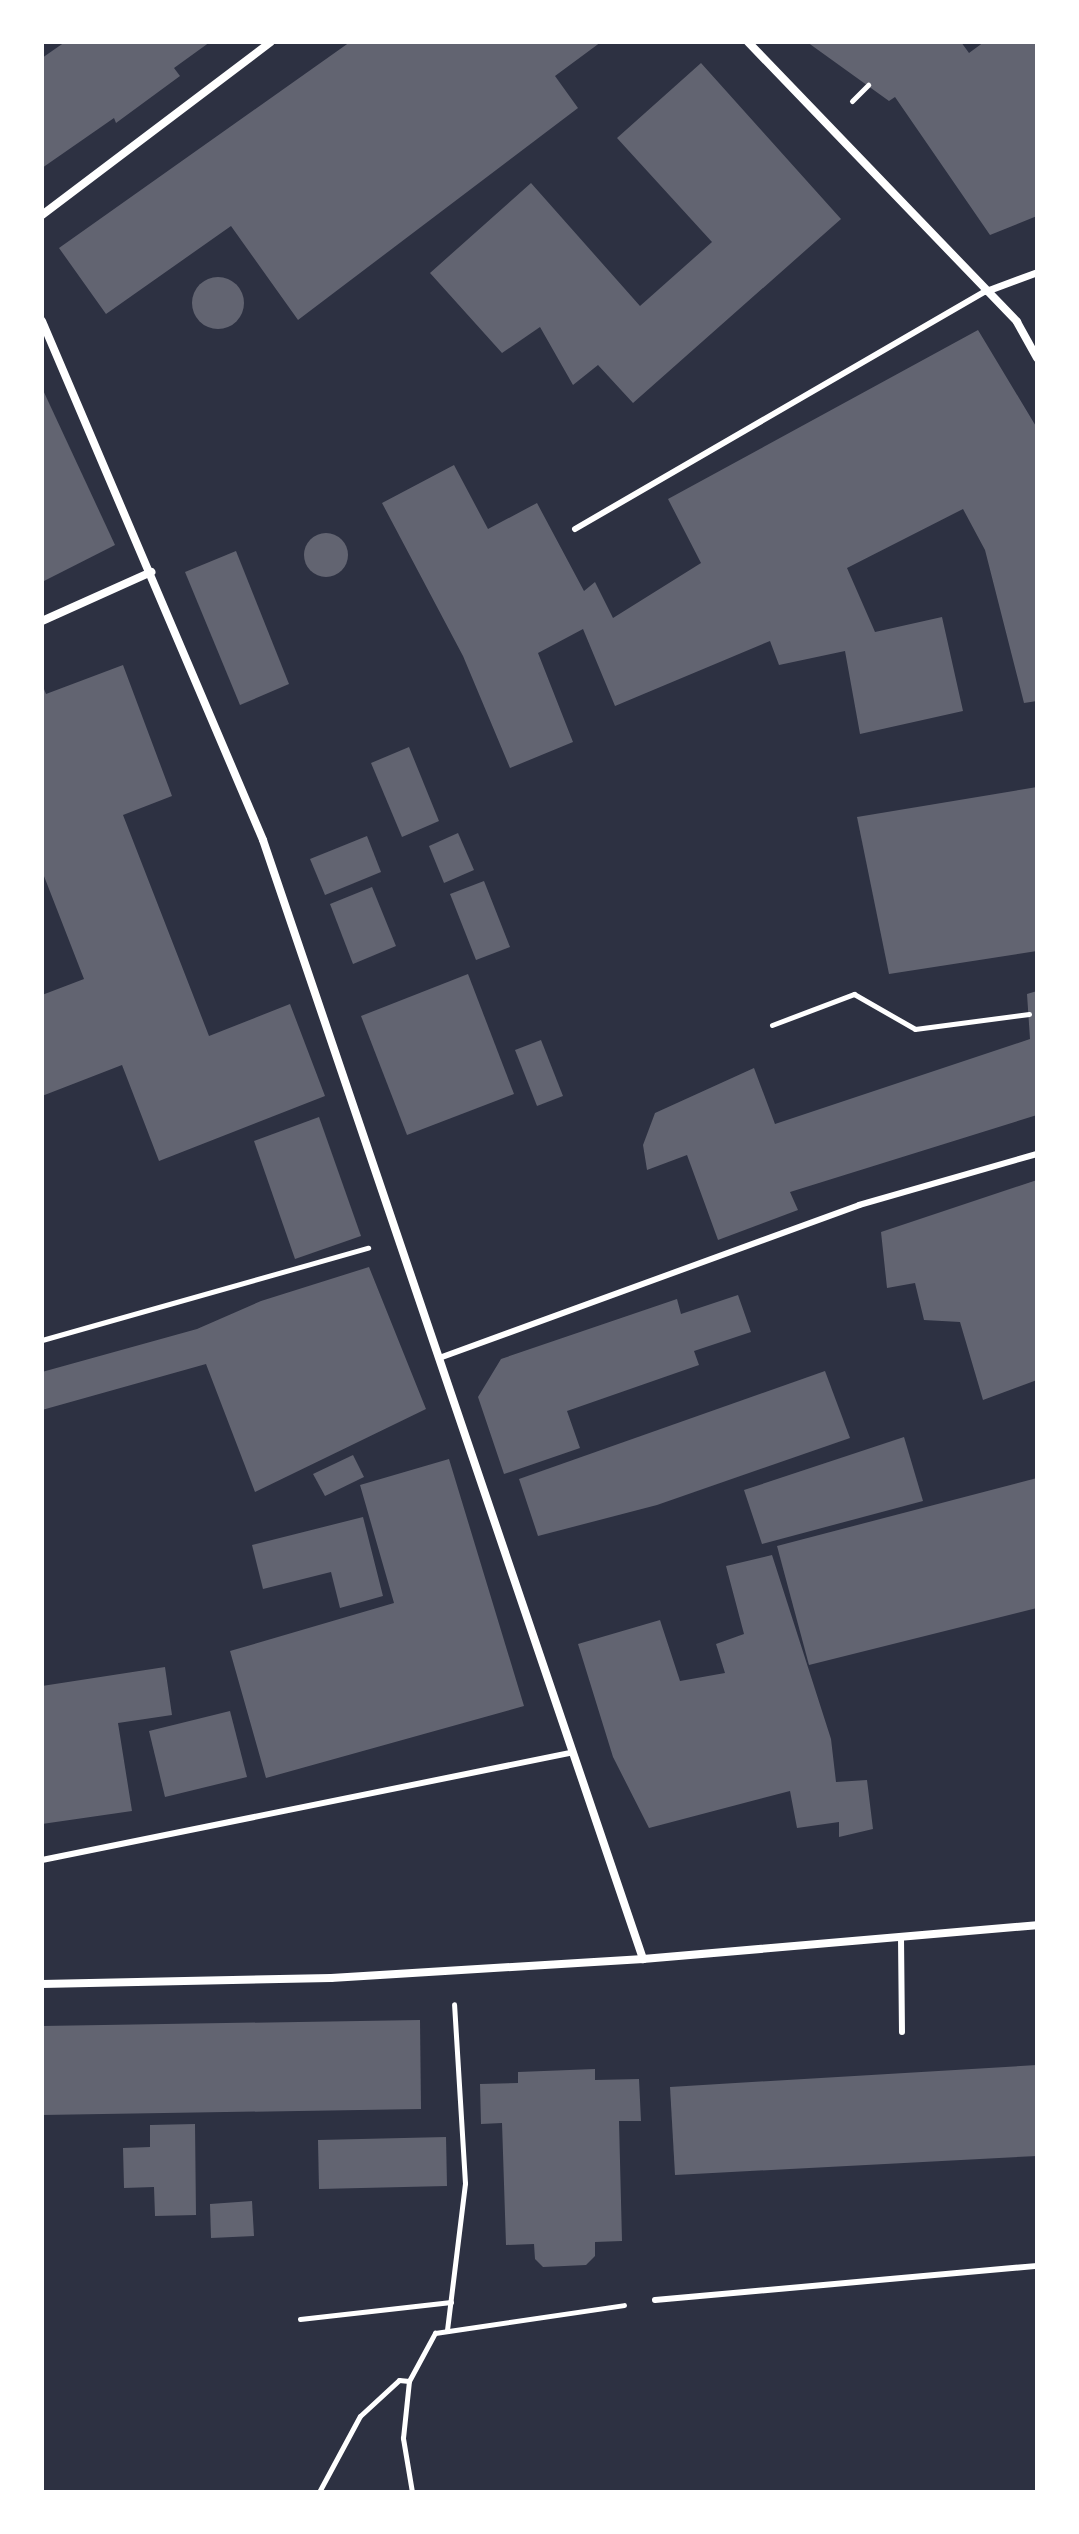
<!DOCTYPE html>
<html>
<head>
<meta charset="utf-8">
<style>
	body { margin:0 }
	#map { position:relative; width:1079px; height:2534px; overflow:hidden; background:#2d3142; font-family:"Public Sans",sans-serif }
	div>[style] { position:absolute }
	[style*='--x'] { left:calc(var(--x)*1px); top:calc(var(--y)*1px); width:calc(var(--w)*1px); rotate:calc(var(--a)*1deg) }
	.building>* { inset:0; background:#626471 }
	.round { border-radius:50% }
	.path>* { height:5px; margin:-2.5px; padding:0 2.5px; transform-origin:2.5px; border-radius:2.5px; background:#fff }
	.service>* { height:6px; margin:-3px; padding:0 3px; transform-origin:3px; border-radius:3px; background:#fff }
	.pedestrian>* { height:7px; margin:-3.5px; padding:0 3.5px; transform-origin:3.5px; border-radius:3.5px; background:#fff }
	.minor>* { height:8px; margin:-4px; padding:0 4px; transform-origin:4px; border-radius:4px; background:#fff }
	span { translate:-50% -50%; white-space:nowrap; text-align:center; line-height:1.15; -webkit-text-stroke:6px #fff; paint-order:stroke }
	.frame { position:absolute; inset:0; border:44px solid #fff; pointer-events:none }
</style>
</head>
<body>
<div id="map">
	<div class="building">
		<i style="clip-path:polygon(65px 42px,210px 42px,174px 68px,180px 76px,116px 123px,114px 118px,42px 168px,42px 58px)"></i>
		<i style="clip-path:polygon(350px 42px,601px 42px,555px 76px,578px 108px,298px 320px,231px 226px,106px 314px,59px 248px)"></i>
		<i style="clip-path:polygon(807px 42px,961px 42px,969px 53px,984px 42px,1037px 42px,1037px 216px,990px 235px,895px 97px,889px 101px)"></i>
		<i style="clip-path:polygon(701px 63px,841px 219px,633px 403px,598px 365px,573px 385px,540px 327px,502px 353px,430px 273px,531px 183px,640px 306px,712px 242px,617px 138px)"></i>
		<i class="round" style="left:192px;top:277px;width:52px;height:52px"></i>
		<i style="clip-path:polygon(978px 330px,1037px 428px,1037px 701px,1024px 703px,985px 550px,963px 509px,847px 568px,875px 632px,942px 617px,963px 711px,860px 734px,845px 651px,779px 665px,770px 641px,615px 706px,583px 629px,538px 653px,573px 742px,510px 768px,463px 656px,382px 503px,454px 465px,488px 529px,537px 503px,584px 591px,595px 582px,613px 618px,701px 563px,668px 499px)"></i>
		<i style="clip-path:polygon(42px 388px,115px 545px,42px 582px)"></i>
		<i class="round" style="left:304px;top:533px;width:44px;height:44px"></i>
		<i style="clip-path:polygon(236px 551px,289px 684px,240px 705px,185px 572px)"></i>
		<i style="clip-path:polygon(123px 665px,172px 796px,123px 815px,209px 1036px,290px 1004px,325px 1096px,159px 1161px,122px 1065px,42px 1096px,42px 995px,84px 979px,42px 871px,42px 684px,46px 694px)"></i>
		<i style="clip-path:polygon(409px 747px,439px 821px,402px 837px,371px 763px)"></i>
		<i style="clip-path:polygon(1037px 787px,1037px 951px,889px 974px,857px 817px)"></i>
		<i style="clip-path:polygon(458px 833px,474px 870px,444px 883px,429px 846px)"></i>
		<i style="clip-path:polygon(367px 836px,381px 872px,325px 895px,310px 859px)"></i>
		<i style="clip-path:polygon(484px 881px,510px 947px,476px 960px,450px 894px)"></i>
		<i style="clip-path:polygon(372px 887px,396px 946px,353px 964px,330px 904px)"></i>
		<i style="clip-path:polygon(468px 974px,514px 1094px,407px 1135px,361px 1016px)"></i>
		<i style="clip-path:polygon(1037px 991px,1037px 1115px,790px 1192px,798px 1210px,718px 1240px,687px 1155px,647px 1170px,643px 1145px,655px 1113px,754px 1068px,775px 1124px,1030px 1039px,1027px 994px)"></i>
		<i style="clip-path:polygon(541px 1040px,563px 1096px,537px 1106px,515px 1050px)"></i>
		<i style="clip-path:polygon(319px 1117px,361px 1236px,295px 1259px,254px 1141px)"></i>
		<i style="clip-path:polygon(1037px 1180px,1037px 1380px,983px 1400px,960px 1322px,924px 1320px,915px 1283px,887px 1288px,881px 1232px)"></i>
		<i style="clip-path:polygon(369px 1267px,426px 1409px,255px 1492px,206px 1364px,42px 1410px,42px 1372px,197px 1329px,261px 1301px)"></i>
		<i style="clip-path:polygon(738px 1295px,751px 1332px,694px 1351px,699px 1365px,567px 1411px,580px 1448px,504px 1474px,478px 1397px,501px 1359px,677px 1299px,681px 1314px)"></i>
		<i style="clip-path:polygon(825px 1371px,850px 1438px,657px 1505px,538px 1536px,519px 1479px)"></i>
		<i style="clip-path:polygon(904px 1437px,923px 1501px,762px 1544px,744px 1490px)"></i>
		<i style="clip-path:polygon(353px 1455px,364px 1477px,325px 1496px,313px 1474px)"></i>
		<i style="clip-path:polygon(449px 1459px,524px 1706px,266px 1778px,230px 1651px,394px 1603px,360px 1485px)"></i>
		<i style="clip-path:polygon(1037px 1478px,1037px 1608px,809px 1665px,777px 1546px)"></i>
		<i style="clip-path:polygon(363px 1517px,383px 1596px,340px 1608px,331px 1572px,263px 1589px,252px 1545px)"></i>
		<i style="clip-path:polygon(772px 1555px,831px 1739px,836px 1782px,867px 1780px,873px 1829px,839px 1837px,839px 1822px,797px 1828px,790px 1791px,649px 1828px,613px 1757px,578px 1644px,660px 1620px,680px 1681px,725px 1673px,716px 1644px,744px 1634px,726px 1566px)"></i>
		<i style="clip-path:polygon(165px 1667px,172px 1715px,118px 1723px,132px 1811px,42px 1824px,42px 1686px)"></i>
		<i style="clip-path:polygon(230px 1711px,247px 1777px,165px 1797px,149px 1731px)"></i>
		<i style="clip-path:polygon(420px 2020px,421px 2109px,42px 2115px,42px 2026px)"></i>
		<i style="clip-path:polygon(1037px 2065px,1037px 2156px,675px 2175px,670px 2087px)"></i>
		<i style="clip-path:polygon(595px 2069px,595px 2080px,639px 2079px,641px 2121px,619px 2121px,622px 2241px,595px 2242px,595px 2256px,586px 2265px,543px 2267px,535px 2259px,534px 2244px,506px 2245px,502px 2123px,481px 2124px,480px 2084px,518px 2083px,518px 2072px)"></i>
		<i style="clip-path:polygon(195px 2124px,196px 2215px,155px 2216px,154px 2187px,124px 2188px,123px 2148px,150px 2147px,150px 2125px)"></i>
		<i style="clip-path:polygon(446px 2137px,447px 2186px,319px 2189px,318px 2140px)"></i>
		<i style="clip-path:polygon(252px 2201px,254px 2236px,211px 2238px,210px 2204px)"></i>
	</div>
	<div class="path">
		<i style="--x:852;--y:101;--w:23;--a:-45"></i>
		<i style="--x:772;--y:1025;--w:88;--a:-20.7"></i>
		<i style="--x:854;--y:994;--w:70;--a:29.8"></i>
		<i style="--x:915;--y:1029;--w:115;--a:-7.5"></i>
		<i style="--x:42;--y:1340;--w:339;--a:-15.8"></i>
		<i style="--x:300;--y:2319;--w:152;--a:-6.4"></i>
		<i style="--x:447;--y:2330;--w:148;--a:-83"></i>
		<i style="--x:465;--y:2183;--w:179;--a:-93.5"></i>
		<i style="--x:319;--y:2492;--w:86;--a:-61.7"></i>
		<i style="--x:360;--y:2416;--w:53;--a:-42.7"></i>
		<i style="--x:399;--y:2380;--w:10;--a:6"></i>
		<i style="--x:412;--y:2492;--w:55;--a:-99.5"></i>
		<i style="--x:403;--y:2438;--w:57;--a:-84"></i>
		<i style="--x:409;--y:2381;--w:55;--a:-61.6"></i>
		<i style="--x:435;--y:2333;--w:191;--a:-8.4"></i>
	</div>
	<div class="service">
		<i style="--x:575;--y:529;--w:475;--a:-30.1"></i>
		<i style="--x:442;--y:1357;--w:444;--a:-20"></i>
		<i style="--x:859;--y:1205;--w:185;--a:-16"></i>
		<i style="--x:42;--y:1860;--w:539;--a:-11.46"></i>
		<i style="--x:901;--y:1938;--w:94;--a:89.4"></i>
		<i style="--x:655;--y:2300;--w:384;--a:-5.1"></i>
	</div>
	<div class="pedestrian">
		<i style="--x:986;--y:291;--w:54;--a:-20.4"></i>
	</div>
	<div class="minor">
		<i style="--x:748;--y:42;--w:388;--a:46.1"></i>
		<i style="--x:1017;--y:322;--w:41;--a:60.9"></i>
		<i style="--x:42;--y:215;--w:287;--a:-37.1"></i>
		<i style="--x:42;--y:321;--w:564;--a:66.93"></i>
		<i style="--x:263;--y:840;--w:1182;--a:71.24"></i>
		<i style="--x:42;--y:621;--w:120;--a:-24.2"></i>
		<i style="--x:42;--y:1984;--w:289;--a:-1.2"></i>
		<i style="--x:331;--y:1978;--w:313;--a:-3.5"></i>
		<i style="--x:643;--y:1959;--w:395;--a:-4.9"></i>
	</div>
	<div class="frame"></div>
</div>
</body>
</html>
